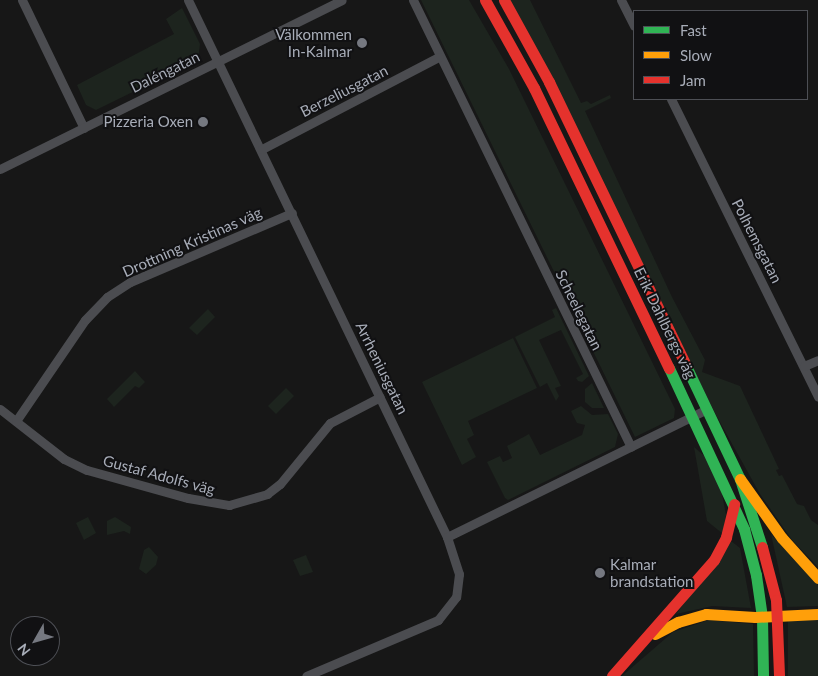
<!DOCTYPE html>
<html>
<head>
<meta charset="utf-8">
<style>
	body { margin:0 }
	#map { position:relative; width:818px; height:676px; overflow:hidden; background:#171717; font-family:Lato,sans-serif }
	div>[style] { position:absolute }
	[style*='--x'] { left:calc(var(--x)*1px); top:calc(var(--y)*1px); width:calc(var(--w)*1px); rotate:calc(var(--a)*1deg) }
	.green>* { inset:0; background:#1d241e }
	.street>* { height:9px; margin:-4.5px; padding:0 4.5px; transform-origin:4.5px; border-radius:4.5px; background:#4b4c50 }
	.fast>* { height:11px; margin:-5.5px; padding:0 5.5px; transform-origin:5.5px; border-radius:5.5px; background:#30b455 }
	.slow>* { height:11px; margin:-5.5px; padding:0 5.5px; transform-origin:5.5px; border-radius:5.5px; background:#ff9f0a }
	.jam>* { height:11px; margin:-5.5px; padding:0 5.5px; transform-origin:5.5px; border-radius:5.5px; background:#e5322d }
	.dots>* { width:14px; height:14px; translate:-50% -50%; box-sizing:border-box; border:2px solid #111113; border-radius:50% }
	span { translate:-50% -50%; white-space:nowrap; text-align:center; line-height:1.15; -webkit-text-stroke:4px #111113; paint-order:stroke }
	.poi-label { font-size:15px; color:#a8adb8 }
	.right { translate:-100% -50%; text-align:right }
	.left { translate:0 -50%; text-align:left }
	.street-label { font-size:15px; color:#a8adb8 }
	.legend { position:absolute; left:633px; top:10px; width:175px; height:90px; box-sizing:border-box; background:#111113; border:1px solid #4d4f55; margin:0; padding:6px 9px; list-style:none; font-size:15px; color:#a8adb8 }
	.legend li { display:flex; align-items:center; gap:10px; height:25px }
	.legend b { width:25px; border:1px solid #4d4f55 }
	.north { position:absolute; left:10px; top:616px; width:50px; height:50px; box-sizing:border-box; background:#111113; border:1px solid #4d4f55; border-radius:50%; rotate:232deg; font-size:14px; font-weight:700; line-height:20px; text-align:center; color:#a8adb8 }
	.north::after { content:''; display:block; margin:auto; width:18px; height:22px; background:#757880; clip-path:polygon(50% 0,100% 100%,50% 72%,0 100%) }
</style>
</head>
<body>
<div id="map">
	<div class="green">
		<i style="clip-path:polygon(421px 0,469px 0,473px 7px,509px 69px,675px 409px,674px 418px,635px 437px)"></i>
		<i style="clip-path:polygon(510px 0,530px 0,581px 103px,587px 101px,591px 104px,610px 95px,611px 98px,585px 111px,672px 297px,705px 360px,702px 372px,740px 386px,779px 469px,776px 470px,779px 476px,782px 475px,797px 504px,804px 506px,811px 520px,818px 525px,818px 567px,792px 540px,760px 494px,716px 415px)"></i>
		<i style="clip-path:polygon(182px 8px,200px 44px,198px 60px,96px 110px,86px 105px,77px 85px,174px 34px,166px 19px)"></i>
		<i style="clip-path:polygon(556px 308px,589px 376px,582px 382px,578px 381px,576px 378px,583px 374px,561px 330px,539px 340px,561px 386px,555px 388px,559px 396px,556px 401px,547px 383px,540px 387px,515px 337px,555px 317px,552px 310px)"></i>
		<i style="clip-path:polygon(208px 309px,215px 317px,197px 335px,189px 328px)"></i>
		<i style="clip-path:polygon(513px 338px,537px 388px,468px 421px,474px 435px,467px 439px,476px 457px,462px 465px,422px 382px)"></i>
		<i style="clip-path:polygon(135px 371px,145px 382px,139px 388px,135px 386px,114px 407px,107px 399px)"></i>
		<i style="clip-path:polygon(592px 383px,604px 408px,592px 408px,585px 402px,585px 389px)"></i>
		<i style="clip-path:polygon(286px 388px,294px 396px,276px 414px,268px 406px)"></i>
		<i style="clip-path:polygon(581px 406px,592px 415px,608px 414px,618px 434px,615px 447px,508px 500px,505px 498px,487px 462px,500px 456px,503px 462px,512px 458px,507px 446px,529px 434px,540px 455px,582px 435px,585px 425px,577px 423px,571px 411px)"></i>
		<i style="clip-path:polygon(694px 447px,708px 459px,720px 483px,726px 515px,723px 534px,707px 521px)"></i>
		<i style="clip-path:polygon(88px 517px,96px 533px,84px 540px,76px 523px)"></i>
		<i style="clip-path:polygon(115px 517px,131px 527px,130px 534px,124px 531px,107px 535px,107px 521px)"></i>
		<i style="clip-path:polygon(771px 534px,818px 585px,818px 606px,787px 607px)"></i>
		<i style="clip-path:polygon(731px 541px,740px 548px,751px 608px,712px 606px,676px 614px)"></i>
		<i style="clip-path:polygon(149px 547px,158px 557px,156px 565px,146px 574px,139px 569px,144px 550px)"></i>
		<i style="clip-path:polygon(306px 555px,313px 572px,300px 576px,293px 560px)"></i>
		<i style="clip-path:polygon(818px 619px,818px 676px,788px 676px,788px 621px)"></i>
		<i style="clip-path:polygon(709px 620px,753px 624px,754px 676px,622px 676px,673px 632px)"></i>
	</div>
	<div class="street">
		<i style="--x:22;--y:0;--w:142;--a:64.2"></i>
		<i style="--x:188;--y:0;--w:596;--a:64.25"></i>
		<i style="--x:447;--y:537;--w:39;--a:72"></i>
		<i style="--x:459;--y:574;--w:23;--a:97"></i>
		<i style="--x:456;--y:597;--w:29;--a:128"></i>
		<i style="--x:438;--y:620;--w:143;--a:157"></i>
		<i style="--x:413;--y:0;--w:497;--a:64"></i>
		<i style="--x:621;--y:0;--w:29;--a:63"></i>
		<i style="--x:671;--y:99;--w:332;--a:63.7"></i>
		<i style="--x:262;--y:149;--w:199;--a:-27.5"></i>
		<i style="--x:0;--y:169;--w:381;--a:-26.3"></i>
		<i style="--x:804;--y:366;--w:15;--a:-23"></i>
		<i style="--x:0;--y:409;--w:81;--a:38"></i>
		<i style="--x:64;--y:459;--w:25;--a:26"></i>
		<i style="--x:87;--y:470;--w:105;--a:15.5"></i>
		<i style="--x:188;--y:498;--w:42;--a:9.7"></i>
		<i style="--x:229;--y:505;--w:40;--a:-16"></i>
		<i style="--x:267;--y:494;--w:16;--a:-38"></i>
		<i style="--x:280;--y:484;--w:79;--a:-50.7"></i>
		<i style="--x:330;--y:423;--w:56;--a:-27.5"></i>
		<i style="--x:16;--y:421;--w:122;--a:-55.7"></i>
		<i style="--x:85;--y:320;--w:32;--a:-46"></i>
		<i style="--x:107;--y:297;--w:27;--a:-33"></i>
		<i style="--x:130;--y:282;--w:176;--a:-23.1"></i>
		<i style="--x:447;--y:537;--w:290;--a:-26.2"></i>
	</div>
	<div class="fast">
		<i style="--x:686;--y:366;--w:125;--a:64.5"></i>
		<i style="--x:740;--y:479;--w:71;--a:72.1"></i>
		<i style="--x:669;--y:368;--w:178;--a:65"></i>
		<i style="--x:744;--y:529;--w:48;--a:75.4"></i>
		<i style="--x:756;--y:575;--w:42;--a:81.9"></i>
		<i style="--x:762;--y:617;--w:59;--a:89"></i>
	</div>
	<div class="slow">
		<i style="--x:740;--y:479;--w:72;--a:54.6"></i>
		<i style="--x:782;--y:538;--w:54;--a:48"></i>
		<i style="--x:655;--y:634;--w:26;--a:-28"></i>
		<i style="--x:678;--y:622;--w:29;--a:-16"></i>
		<i style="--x:706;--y:614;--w:49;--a:3.5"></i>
		<i style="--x:755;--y:617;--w:63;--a:-2.7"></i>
	</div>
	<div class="jam">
		<i style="--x:485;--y:0;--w:101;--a:60.9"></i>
		<i style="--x:534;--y:88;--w:311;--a:64.3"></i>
		<i style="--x:504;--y:0;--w:94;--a:61.2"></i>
		<i style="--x:549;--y:82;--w:315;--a:64.2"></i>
		<i style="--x:762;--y:547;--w:55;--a:75.2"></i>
		<i style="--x:776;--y:600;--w:76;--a:87.7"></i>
		<i style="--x:612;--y:676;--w:154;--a:-48.7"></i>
		<i style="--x:714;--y:560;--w:26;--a:-62"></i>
		<i style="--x:726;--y:537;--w:34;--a:-76"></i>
	</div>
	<div class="dots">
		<i style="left:362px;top:43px;background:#757880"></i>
		<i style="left:203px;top:122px;background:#757880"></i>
		<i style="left:600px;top:573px;background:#757880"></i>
	</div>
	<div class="poi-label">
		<span class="right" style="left:352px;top:43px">Välkommen<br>In-Kalmar</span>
		<span class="right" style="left:193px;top:122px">Pizzeria Oxen</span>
		<span class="left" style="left:610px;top:573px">Kalmar<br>brandstation</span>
	</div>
	<div class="street-label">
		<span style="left:165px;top:72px;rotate:-26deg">Daléngatan</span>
		<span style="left:344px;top:91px;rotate:-27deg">Berzeliusgatan</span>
		<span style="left:757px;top:241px;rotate:63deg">Polhemsgatan</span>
		<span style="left:192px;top:242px;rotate:-24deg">Drottning Kristinas väg</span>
		<span style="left:579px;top:310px;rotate:64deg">Scheelegatan</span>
		<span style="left:665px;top:323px;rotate:64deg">Erik Dahlbergs väg</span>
		<span style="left:382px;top:368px;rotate:64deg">Arrheniusgatan</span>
		<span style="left:159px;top:475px;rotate:15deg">Gustaf Adolfs väg</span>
	</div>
	<ul class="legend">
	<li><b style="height:6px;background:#30b455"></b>Fast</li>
	<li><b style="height:6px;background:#ff9f0a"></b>Slow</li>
	<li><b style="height:6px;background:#e5322d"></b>Jam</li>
	</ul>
	<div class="north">N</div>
</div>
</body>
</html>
